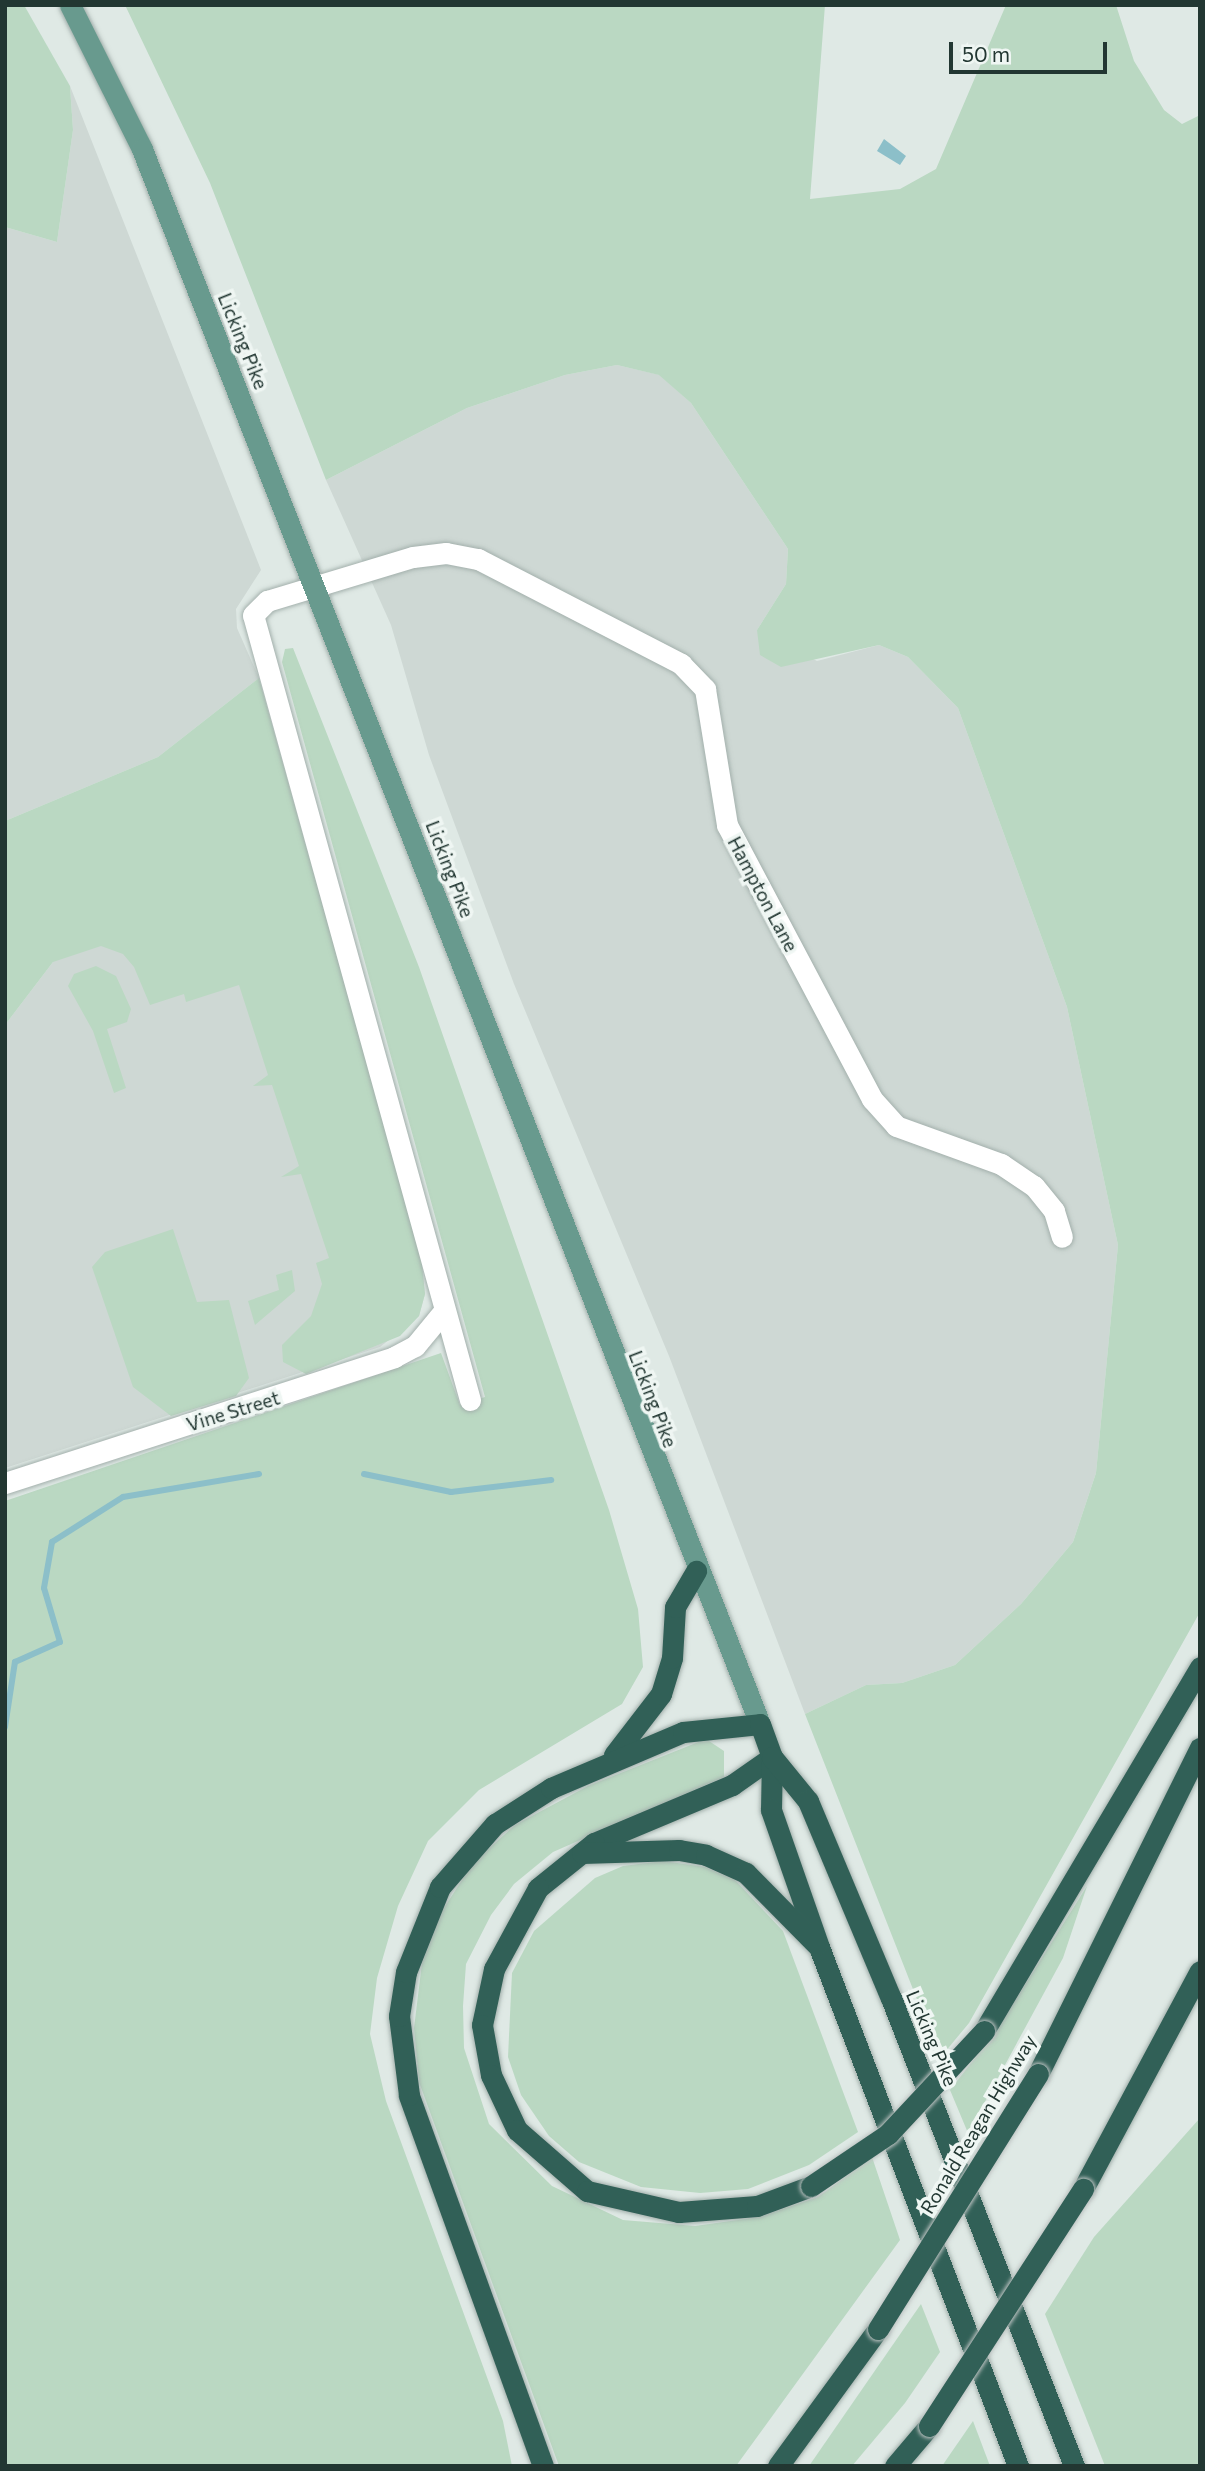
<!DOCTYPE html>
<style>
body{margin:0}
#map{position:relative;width:1205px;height:2471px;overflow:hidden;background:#dfe9e5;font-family:Commissioner,sans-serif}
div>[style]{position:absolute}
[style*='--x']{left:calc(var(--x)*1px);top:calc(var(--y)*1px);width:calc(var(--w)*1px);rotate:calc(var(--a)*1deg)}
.built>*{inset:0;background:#ced8d4}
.green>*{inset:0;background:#bad8c2}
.water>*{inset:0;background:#8cbfc9}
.stream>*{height:6px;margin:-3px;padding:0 3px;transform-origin:3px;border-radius:3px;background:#8cbfc9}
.roads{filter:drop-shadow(0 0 2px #a3b0ac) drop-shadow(0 0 2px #a3b0ac)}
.minor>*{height:21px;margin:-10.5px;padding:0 10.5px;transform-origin:10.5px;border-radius:10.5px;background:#fff}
.major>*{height:21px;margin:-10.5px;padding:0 10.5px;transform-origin:10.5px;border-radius:10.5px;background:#689a8e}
.highway>*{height:21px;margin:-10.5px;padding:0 10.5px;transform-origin:10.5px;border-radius:10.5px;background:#316057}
.bridges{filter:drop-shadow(0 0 2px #bdc3c2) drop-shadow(0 0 2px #bdc3c2)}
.highway-bridge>*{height:21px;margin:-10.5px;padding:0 10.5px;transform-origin:10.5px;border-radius:10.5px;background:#316057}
span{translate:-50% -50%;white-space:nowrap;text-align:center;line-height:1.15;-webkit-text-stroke:7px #eff6f3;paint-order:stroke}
.street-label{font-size:19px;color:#223732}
.frame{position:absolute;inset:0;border:7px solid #223732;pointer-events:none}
.scale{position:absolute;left:949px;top:42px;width:158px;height:32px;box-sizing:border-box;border:4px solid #223732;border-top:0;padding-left:9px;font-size:21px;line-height:24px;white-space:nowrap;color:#223732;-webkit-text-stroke:5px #eff6f3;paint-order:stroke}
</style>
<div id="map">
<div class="built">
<div style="clip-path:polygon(70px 86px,261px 570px,236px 609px,237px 628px,259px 678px,158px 757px,5px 821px,5px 227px,57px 242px,73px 130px)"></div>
<div style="clip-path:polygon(617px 365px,660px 375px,691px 403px,788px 549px,786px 584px,757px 630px,817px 661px,879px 645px,908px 657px,958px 708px,1067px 1007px,1118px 1245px,1096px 1473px,1073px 1542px,1021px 1604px,955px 1665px,902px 1683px,866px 1685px,805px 1714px,669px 1356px,514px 984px,429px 755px,391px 625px,326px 480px,467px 408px,565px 375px)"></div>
<div style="clip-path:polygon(54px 909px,342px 975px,421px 1256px,425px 1294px,419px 1316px,380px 1347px,5px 1468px,5px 1025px,53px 962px)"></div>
</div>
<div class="green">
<div style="clip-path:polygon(5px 5px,24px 5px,70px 86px,73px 130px,57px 242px,5px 227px)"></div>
<div style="clip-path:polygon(125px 5px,825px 5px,810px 199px,900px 189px,936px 169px,1006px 5px,1116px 5px,1134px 61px,1164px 110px,1182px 124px,1200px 115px,1200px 1612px,969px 2023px,940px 2058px,805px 1714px,866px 1685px,902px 1683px,955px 1665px,1021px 1604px,1073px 1542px,1096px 1473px,1118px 1245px,1067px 1007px,958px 708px,908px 657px,879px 645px,781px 667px,760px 655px,757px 630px,786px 584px,788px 549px,691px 403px,659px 375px,617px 365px,565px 375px,467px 408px,326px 480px,210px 183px)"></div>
<div style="clip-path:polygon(293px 648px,419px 967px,609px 1510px,638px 1609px,643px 1667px,622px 1704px,479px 1790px,428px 1841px,398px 1906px,377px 1978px,370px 2034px,386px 2101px,503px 2421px,512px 2466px,5px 2466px,5px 1501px,441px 1353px,460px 1405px,485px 1397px,282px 662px,285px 649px)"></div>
<div style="clip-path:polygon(259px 678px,421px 1256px,425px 1294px,419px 1316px,400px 1336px,306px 1374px,283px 1362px,282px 1345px,311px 1316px,322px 1284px,316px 1263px,329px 1258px,301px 1174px,281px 1177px,299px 1166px,272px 1085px,253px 1086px,268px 1075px,239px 985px,186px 1002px,184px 994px,150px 1005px,134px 967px,123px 954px,101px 946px,53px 962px,5px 1025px,5px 821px,158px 757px)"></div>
<div style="clip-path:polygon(96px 966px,116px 976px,131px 1009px,127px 1022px,107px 1029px,126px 1088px,114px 1093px,93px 1031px,68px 986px,74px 974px)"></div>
<div style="clip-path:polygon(173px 1229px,197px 1302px,229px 1300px,249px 1378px,236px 1396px,171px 1416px,133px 1387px,92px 1267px,105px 1252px)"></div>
<div style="clip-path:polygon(292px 1270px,295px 1291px,255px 1325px,248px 1301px,279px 1290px,276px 1275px)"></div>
<div style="clip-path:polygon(706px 1739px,724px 1751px,724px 1777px,553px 1852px,514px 1884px,491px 1915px,466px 1964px,463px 2006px,464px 2048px,489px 2124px,552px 2186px,623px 2220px,695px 2226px,759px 2217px,818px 2197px,872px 2157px,900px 2240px,736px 2466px,559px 2466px,419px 2082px,414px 2028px,422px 1963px,442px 1911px,473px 1863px,515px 1825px,588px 1786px)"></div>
<div style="clip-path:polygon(663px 1861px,705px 1867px,735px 1880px,783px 1931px,858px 2132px,809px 2165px,748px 2189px,700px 2193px,641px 2187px,579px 2162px,549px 2136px,521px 2095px,508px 2057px,512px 1973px,534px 1931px,595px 1878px,623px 1866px)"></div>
<div style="clip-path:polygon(1087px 1886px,1063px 1958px,968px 2133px,950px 2090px,996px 2031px)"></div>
<div style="clip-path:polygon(1200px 2118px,1200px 2466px,1105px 2466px,1045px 2314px,1094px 2237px)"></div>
<div style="clip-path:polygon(921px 2304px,940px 2352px,905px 2403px,852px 2466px,809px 2466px)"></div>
<div style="clip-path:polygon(973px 2421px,990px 2466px,942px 2466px)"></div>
</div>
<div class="water">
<div style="clip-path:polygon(884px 139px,906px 156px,900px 165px,877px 151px)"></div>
</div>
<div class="stream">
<div style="--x:364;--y:1474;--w:89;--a:11.7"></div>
<div style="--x:451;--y:1492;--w:101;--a:-6.8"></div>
<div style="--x:5;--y:1727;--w:66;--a:-81.3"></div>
<div style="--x:15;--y:1662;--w:49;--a:-24"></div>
<div style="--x:60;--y:1642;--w:56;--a:-106.5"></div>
<div style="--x:44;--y:1588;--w:47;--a:-80.1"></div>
<div style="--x:52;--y:1542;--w:84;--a:-32.4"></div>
<div style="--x:123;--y:1497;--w:138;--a:-9.6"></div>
</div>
<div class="roads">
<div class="minor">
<div style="--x:470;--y:1400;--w:814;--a:-105.45"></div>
<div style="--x:253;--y:615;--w:20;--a:-45"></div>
<div style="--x:267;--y:601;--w:152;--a:-16.8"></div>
<div style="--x:413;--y:557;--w:33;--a:-7"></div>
<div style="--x:446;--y:553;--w:33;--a:11"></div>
<div style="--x:478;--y:559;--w:229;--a:27.3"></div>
<div style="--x:681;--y:664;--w:35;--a:46"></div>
<div style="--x:705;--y:689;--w:138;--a:80.8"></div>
<div style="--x:727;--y:825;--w:310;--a:62.1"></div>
<div style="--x:872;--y:1099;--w:36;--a:48"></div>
<div style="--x:896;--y:1126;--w:112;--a:19.9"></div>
<div style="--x:1001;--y:1164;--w:40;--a:34"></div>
<div style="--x:1034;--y:1186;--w:32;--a:51"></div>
<div style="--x:1054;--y:1211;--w:27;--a:73"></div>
<div style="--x:5;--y:1483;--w:409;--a:-17.9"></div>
<div style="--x:394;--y:1357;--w:24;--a:-28"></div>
<div style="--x:415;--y:1346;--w:44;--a:-50.5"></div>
</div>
<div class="major">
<div style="--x:70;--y:5;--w:161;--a:63.4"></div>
<div style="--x:142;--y:149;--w:1692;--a:68.58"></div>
</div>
<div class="highway">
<div style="--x:614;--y:1755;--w:77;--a:-52.4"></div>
<div style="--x:661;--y:1694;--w:38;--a:-73"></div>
<div style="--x:672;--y:1658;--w:51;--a:-86.6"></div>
<div style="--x:675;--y:1607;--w:42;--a:-59.7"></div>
<div style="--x:772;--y:1757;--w:49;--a:145"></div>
<div style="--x:732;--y:1785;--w:150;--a:157.2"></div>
<div style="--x:594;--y:1843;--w:72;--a:141.2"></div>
<div style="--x:538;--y:1888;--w:92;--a:118.5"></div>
<div style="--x:494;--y:1969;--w:57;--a:102.1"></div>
<div style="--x:482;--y:2025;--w:51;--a:79.8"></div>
<div style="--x:491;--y:2075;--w:61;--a:64.7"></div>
<div style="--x:517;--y:2130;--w:93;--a:41.1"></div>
<div style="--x:587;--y:2191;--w:94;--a:12.9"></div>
<div style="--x:679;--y:2212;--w:78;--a:-4.4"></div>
<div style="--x:757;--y:2206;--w:58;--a:-20.3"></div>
<div style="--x:772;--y:1757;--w:53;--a:91.1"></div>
<div style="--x:771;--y:1810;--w:145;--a:70.7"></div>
<div style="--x:819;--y:1947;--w:556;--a:69.02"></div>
<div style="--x:582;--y:1853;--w:97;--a:-1.8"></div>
<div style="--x:679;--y:1850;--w:27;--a:10"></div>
<div style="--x:706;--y:1855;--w:44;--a:24.2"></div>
<div style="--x:746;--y:1873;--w:101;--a:45.4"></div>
<div style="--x:984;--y:2031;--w:423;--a:-59.3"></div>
<div style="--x:1038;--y:2074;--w:364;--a:-63.6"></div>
<div style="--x:1083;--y:2189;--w:247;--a:-61.8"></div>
<div style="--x:543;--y:2466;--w:394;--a:-109.9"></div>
<div style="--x:409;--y:2095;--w:80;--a:-97.2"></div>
<div style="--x:399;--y:2016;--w:45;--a:-81"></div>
<div style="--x:406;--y:1972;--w:92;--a:-68.2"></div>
<div style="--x:440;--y:1887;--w:84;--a:-48.9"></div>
<div style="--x:495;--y:1824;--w:67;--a:-32.7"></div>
<div style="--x:551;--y:1788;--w:143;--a:-23"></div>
<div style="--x:683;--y:1732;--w:77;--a:-5.9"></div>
<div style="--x:760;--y:1724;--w:35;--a:70"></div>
<div style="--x:772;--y:1757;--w:57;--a:50.7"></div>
<div style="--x:808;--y:1801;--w:214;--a:67.2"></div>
<div style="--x:891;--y:1998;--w:503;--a:68.64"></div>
<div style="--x:778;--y:2466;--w:170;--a:-53.9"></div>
<div style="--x:895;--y:2466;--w:52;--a:-49.6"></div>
</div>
</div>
<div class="bridges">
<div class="highway-bridge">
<div style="--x:811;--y:2186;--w:93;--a:-34"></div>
<div style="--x:888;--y:2134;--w:141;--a:-47"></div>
<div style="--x:878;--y:2329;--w:301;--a:-57.9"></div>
<div style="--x:929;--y:2426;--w:283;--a:-57"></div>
</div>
</div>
<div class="street-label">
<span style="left:243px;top:341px;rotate:68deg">Licking Pike</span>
<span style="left:450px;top:869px;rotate:69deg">Licking Pike</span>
<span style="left:763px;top:894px;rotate:62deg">Hampton Lane</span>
<span style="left:653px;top:1399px;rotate:69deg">Licking Pike</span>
<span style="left:233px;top:1411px;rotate:-17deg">Vine Street</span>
<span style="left:932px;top:2038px;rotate:67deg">Licking Pike</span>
<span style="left:978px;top:2124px;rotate:-59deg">Ronald Reagan Highway</span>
</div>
<div class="frame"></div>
<div class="scale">50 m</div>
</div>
